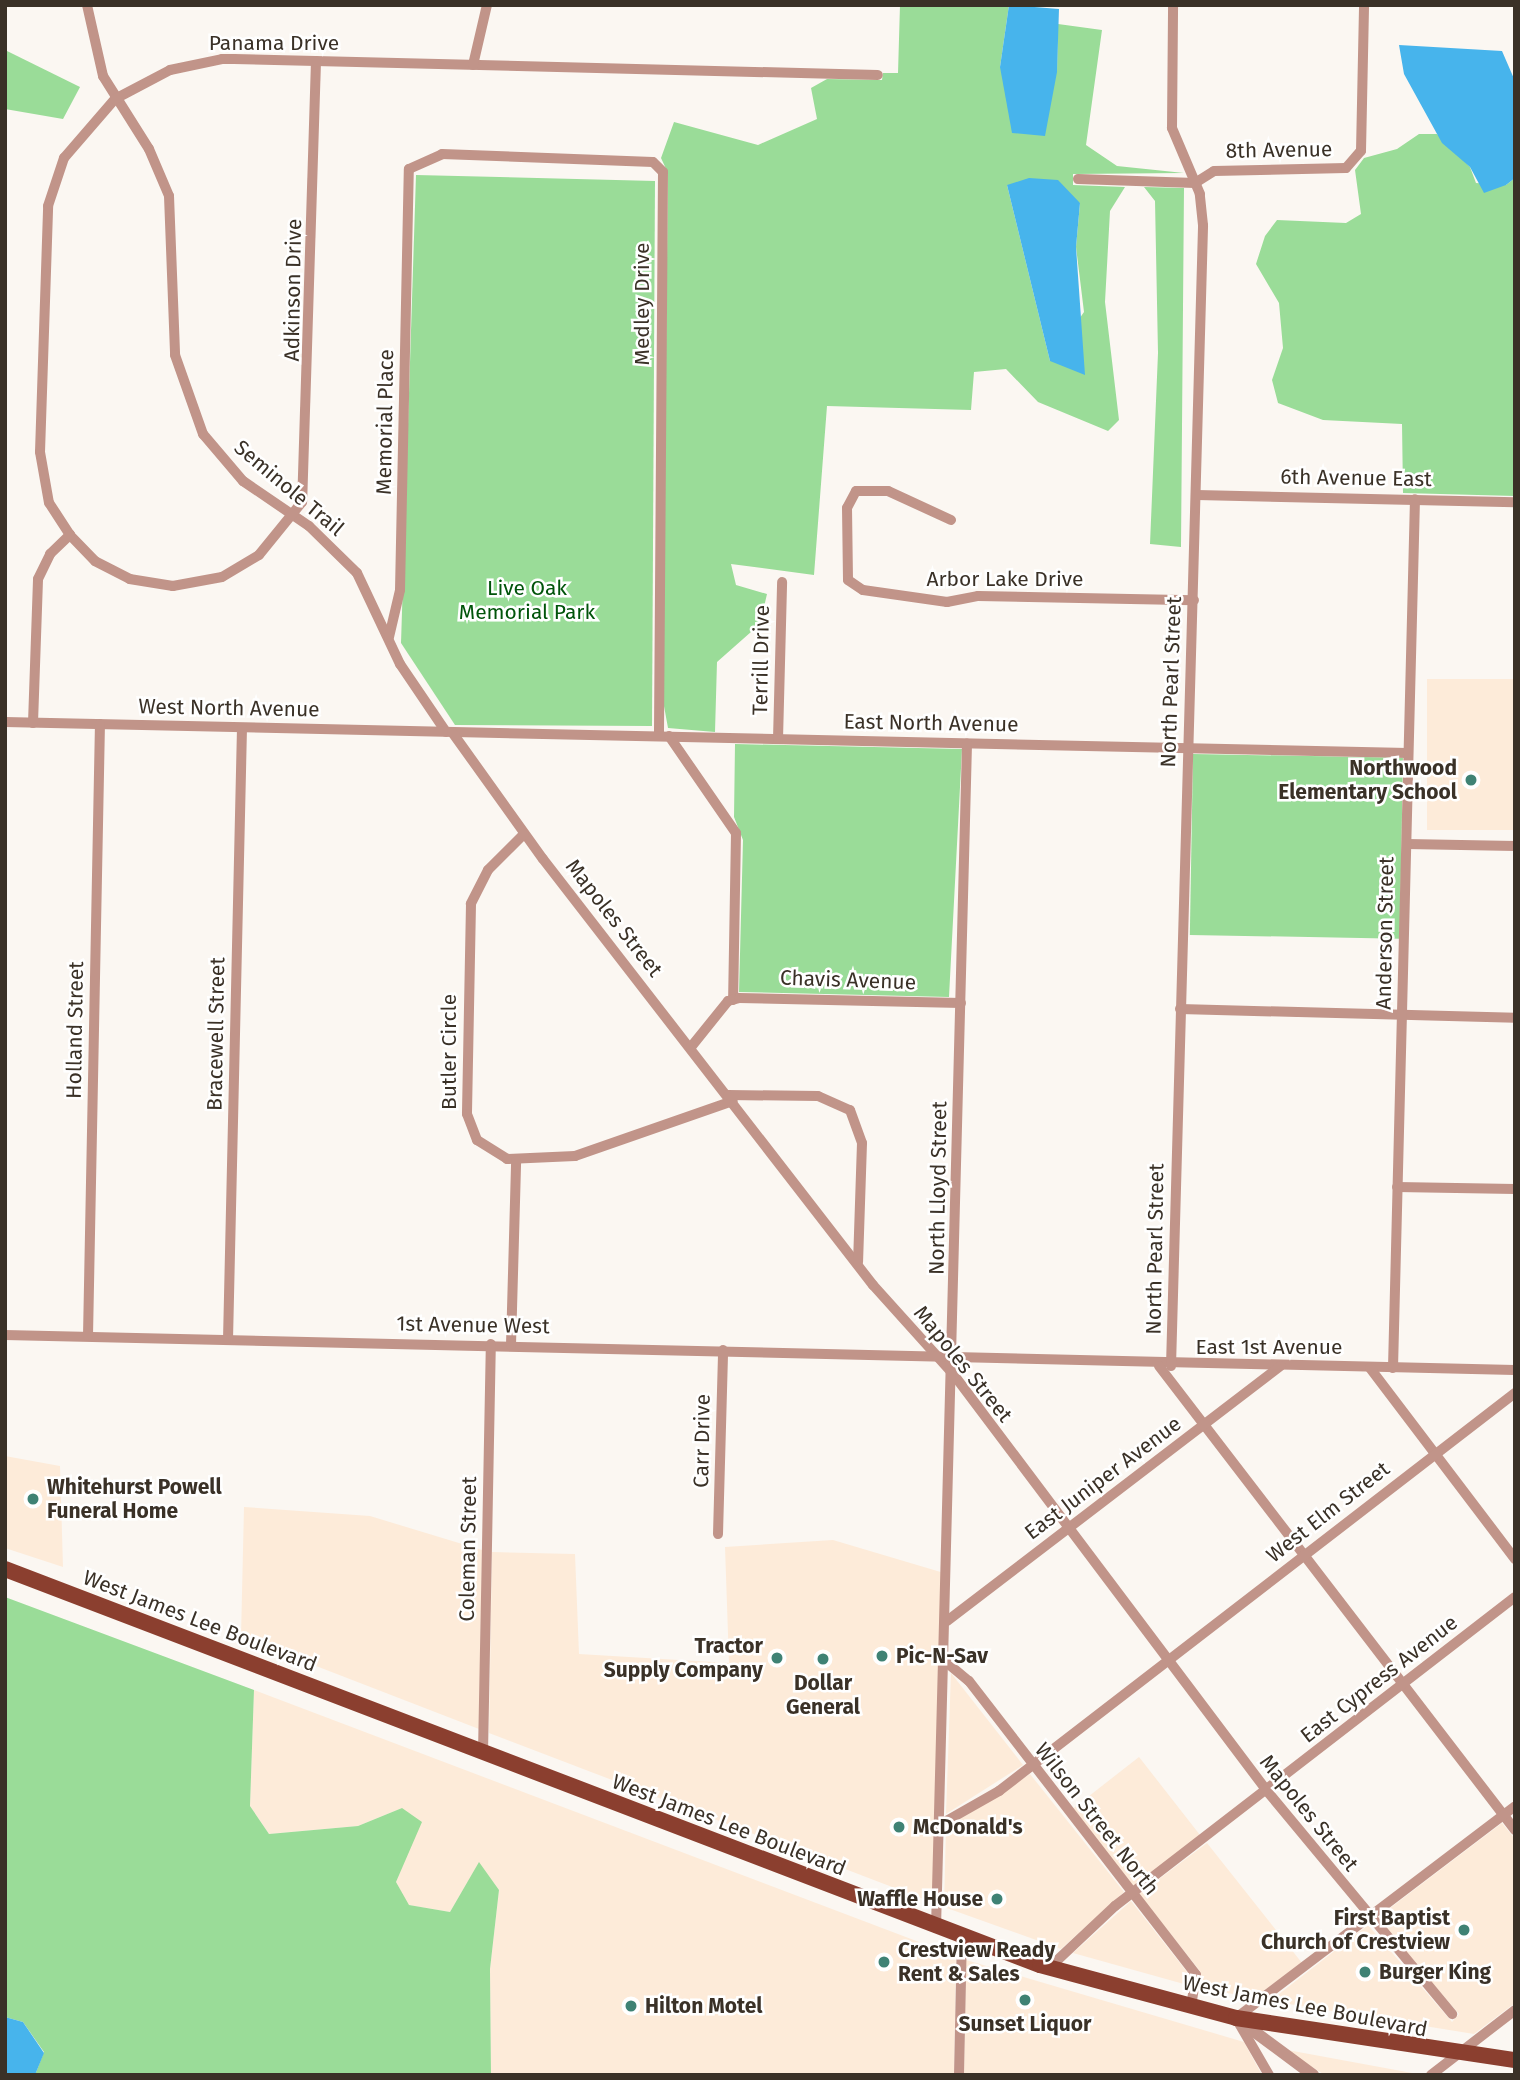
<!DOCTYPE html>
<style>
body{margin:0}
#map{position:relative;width:1520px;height:2080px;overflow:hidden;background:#fbf7f2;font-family:"Fira Sans",sans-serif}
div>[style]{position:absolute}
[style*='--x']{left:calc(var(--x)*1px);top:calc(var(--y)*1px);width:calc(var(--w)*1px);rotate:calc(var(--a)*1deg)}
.built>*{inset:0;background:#fdebd9;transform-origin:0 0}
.green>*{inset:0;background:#9adc98;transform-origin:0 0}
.water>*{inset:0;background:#47b4ec}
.minor>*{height:10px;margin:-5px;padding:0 5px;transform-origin:5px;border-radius:5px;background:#c19489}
.tertiary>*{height:12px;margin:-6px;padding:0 6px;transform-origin:6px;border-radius:6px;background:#c19489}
.primary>*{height:16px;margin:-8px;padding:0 8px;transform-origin:8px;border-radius:8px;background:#8b3f2f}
.dots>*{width:19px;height:19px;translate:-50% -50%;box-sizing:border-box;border:4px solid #fff;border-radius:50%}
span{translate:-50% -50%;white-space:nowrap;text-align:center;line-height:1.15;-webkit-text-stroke:5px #fff;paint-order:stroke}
.street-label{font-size:21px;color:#3a3127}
.park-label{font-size:21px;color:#01540a}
.poi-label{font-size:21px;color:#3a3127;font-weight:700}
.right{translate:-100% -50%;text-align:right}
.left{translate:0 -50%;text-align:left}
.frame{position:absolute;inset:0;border:7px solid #3a3127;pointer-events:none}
</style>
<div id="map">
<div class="built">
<div style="left:1427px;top:679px;width:88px;height:151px"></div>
<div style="clip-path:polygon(5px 1456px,60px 1466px,63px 1567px,5px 1548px)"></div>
<div style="clip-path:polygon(244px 1507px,370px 1516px,482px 1550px,479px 1729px,241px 1637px)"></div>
<div style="clip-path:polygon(833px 1540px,944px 1573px,934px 1903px,489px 1733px,492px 1552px,575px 1554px,579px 1654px,729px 1663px,725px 1547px)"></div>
<div style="clip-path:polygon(951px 1673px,1023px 1765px,946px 1814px)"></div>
<div style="clip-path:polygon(254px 1690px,956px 1956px,954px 2075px,491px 2075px,490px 1969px,499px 1890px,479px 1863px,450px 1912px,408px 1905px,396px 1882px,406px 1857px,402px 1808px,358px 1826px,269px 1834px,250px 1806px)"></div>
<div style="left:1139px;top:1757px;width:99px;height:84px;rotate:52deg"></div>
<div style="clip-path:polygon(1030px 1774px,1124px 1892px,1061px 1949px,944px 1907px,946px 1827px)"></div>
<div style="clip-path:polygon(1502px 1823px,1515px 1839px,1515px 2003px,1474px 2034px,1270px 2001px,1368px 1925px,1452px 2022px,1459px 2014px,1377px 1918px)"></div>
<div style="clip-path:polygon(1207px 1843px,1302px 1963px,1254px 1998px,1201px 1988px,1200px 1971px,1139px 1894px)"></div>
<div style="clip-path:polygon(1131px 1901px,1191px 1977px,1191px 1986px,1073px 1953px)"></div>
<div style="clip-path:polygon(966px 1960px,1244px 2042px,1262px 2075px,964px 2075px)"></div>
<div style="clip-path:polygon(1282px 2049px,1423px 2075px,1325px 2075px)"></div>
</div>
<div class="green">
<div style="clip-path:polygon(evenodd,900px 5px,1009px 5px,1000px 67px,1057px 72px,1058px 24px,1102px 30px,1086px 145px,1117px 166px,1184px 173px,1073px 174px,1073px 185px,1125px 187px,1110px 211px,1105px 302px,1119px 420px,1108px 431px,1038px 402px,1006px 369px,974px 372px,971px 410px,827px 406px,814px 575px,731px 564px,736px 585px,767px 594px,760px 624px,717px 662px,715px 732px,668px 728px,662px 695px,668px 173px,661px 158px,674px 122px,758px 145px,817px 119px,811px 88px,827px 79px,882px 80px,883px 73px,898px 73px,900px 5px,1007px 185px,1080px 203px,1076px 247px,1084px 312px,1050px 361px,1007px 185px)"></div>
<div style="clip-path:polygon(5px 50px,80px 87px,63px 119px,5px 109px)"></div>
<div style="clip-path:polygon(1419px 134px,1437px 134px,1470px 167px,1476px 183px,1506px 185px,1515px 178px,1515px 496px,1403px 493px,1402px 424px,1323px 420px,1278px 403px,1272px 380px,1283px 348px,1279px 303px,1256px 264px,1265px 236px,1277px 220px,1346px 223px,1361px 214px,1355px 170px,1364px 158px,1397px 149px)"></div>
<div style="clip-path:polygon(416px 175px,655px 181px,652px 726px,455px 725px,401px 643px)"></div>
<div style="clip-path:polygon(1144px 187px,1184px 188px,1181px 547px,1150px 544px,1158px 353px,1155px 201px)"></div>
<div style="clip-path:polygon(735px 744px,962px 749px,949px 997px,739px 992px,743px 840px,734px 817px)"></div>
<div style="left:1193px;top:754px;width:210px;height:181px;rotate:1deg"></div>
<div style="clip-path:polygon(5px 1597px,254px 1690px,250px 1806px,269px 1834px,358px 1826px,402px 1808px,422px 1822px,396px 1882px,409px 1905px,450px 1912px,479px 1862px,499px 1890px,490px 1969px,491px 2075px,35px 2075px,44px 2052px,23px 2022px,5px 2017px)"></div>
</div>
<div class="water">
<div style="clip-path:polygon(1009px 5px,1059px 9px,1057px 72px,1045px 136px,1012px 133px,1000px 67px)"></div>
<div style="clip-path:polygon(1399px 45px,1502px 51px,1515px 81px,1515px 178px,1506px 185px,1484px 193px,1470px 167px,1442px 143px,1404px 74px)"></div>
<div style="clip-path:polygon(1029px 178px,1058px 180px,1080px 203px,1076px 247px,1085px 375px,1050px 361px,1007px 185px)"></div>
<div style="clip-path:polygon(5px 2017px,23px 2022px,44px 2053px,35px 2075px,5px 2075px)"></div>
</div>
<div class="minor">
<div style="--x:87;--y:5;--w:73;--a:77.3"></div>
<div style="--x:103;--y:76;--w:86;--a:57.8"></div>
<div style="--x:149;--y:149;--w:51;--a:66.9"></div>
<div style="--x:169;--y:196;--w:159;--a:87.8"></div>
<div style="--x:175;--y:355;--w:84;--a:70.5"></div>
<div style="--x:203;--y:434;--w:62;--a:49.6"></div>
<div style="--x:243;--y:481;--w:80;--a:34.3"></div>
<div style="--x:309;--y:526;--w:67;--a:44.4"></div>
<div style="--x:357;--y:573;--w:101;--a:64.7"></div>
<div style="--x:400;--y:664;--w:82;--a:55.9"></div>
<div style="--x:316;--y:61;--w:441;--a:91.8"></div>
<div style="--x:302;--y:502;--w:68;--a:129.1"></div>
<div style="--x:259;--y:555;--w:43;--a:149.3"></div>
<div style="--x:222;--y:577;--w:50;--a:169.6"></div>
<div style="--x:173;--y:586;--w:44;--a:-170.8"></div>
<div style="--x:130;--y:579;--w:39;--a:-153"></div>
<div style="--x:95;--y:561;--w:36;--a:-134"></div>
<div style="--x:70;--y:535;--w:38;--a:-123"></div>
<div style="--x:49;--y:503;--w:52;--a:-100"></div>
<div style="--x:40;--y:452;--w:246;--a:-88.1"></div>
<div style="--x:48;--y:206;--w:51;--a:-71.6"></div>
<div style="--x:64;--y:158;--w:78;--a:-49.2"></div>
<div style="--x:115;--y:99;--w:62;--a:-27.8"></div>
<div style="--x:170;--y:70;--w:53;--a:-11.9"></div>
<div style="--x:222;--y:59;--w:12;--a:0"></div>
<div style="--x:234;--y:59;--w:644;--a:1.42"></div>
<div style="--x:473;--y:65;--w:62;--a:-76.9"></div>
<div style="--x:1078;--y:179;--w:117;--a:2"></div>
<div style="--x:1195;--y:183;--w:22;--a:-32"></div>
<div style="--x:1214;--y:171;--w:132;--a:-1.3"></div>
<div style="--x:1346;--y:168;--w:23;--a:-49"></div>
<div style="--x:1361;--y:151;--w:146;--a:-88.8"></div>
<div style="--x:1197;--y:495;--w:318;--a:1.3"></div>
<div style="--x:951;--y:520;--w:69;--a:-155.3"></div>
<div style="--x:888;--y:491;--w:32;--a:180"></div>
<div style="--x:856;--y:491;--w:19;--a:118"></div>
<div style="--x:847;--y:508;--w:72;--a:89.2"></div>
<div style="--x:848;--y:580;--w:18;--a:34"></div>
<div style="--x:863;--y:590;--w:85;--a:8.1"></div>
<div style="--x:947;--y:602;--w:32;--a:-11"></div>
<div style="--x:978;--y:596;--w:216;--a:1.1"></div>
<div style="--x:389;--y:637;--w:48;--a:-76.8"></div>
<div style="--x:400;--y:590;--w:421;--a:-88.8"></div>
<div style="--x:409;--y:169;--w:36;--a:-24"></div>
<div style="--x:442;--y:154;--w:211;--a:2.2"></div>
<div style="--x:653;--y:162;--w:14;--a:45"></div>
<div style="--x:663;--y:172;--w:564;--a:90.41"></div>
<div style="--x:5;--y:722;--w:1403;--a:1.27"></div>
<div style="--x:33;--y:723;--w:144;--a:-88"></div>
<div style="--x:38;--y:579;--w:28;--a:-64"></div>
<div style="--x:50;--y:554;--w:28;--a:-44"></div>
<div style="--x:452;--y:732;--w:156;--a:54.4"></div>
<div style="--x:543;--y:859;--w:539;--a:52.24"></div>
<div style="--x:873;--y:1285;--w:121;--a:48"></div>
<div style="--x:954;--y:1375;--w:521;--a:53.04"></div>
<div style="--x:1267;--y:1791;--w:290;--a:50.3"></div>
<div style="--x:669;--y:736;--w:118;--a:55.4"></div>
<div style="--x:736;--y:833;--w:167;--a:91"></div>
<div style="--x:778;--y:739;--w:157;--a:-88.5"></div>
<div style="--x:524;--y:834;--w:51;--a:135"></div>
<div style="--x:488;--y:870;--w:38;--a:117"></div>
<div style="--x:471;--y:904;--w:210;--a:91.1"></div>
<div style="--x:467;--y:1114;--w:28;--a:69"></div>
<div style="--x:477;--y:1140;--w:36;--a:32"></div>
<div style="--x:507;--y:1159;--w:68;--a:-2.5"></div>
<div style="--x:575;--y:1156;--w:167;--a:-19.2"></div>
<div style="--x:1407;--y:844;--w:108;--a:1.1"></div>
<div style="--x:1180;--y:1009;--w:335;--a:1.5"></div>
<div style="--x:691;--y:1047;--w:59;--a:-51.2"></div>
<div style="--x:728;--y:1001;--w:11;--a:-15"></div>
<div style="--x:739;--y:998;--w:222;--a:1.3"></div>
<div style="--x:728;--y:1095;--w:90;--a:0.6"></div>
<div style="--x:818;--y:1096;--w:35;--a:24"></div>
<div style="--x:850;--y:1110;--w:35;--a:70"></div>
<div style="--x:862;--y:1143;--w:119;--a:91.9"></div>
<div style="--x:1397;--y:1187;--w:118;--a:1"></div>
<div style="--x:5;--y:1335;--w:1510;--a:1.33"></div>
<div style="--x:88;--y:1336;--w:612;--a:-88.88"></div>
<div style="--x:228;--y:1340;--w:612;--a:-88.69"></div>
<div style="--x:511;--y:1345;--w:184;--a:-88.4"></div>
<div style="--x:1159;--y:1366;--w:585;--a:52.5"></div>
<div style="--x:1171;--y:1366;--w:1141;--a:-88.39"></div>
<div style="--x:1203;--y:225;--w:31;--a:-96"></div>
<div style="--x:1200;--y:194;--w:72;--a:-113"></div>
<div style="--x:1172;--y:128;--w:123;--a:-89.5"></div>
<div style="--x:1370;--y:1368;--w:240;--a:52.8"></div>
<div style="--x:1393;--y:1368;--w:869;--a:-88.55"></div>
<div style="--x:718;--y:1534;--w:184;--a:-88.4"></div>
<div style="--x:947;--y:1621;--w:420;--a:-37.4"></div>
<div style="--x:946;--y:1662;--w:30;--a:40"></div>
<div style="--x:969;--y:1681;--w:371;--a:52.3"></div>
<div style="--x:1196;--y:1975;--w:32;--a:99"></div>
<div style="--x:483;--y:1753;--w:409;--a:-88.9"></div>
<div style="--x:941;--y:1824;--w:67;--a:-29.6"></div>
<div style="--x:999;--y:1791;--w:652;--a:-37.64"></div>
<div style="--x:936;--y:1928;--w:1185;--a:-88.5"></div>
<div style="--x:1049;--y:1968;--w:91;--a:-43.2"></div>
<div style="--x:1115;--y:1906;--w:505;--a:-37.69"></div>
<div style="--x:959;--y:2075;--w:138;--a:-88.8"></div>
<div style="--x:1269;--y:2075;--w:66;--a:-120.1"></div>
<div style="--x:1236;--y:2018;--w:350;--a:-37.2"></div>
<div style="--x:1431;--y:2075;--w:106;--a:-37.7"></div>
</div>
<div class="tertiary">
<div style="--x:1236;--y:2018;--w:96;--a:36.5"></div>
</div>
<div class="primary">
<div style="--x:5;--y:1569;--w:1108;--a:20.94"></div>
<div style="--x:1040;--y:1965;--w:203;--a:15.1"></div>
<div style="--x:1236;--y:2018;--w:282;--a:8.6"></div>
</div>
<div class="dots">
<div style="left:1471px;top:780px;background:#3f8274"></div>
<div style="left:33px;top:1499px;background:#3f8274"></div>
<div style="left:882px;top:1656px;background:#3f8274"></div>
<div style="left:777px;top:1658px;background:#3f8274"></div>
<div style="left:823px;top:1659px;background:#3f8274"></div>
<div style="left:899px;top:1827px;background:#3f8274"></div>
<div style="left:997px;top:1899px;background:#3f8274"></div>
<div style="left:1464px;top:1930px;background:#3f8274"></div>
<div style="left:884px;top:1962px;background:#3f8274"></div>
<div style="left:1365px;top:1972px;background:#3f8274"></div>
<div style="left:1025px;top:2000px;background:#3f8274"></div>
<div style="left:631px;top:2006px;background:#3f8274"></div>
</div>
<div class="street-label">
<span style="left:274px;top:43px">Panama Drive</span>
<span style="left:1279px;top:150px;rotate:-1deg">8th Avenue</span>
<span style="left:293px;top:290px;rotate:-89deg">Adkinson Drive</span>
<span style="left:642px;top:304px;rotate:-90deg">Medley Drive</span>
<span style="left:385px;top:422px;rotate:-89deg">Memorial Place</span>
<span style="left:1356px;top:478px;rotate:1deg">6th Avenue East</span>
<span style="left:289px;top:488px;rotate:40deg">Seminole Trail</span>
<span style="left:1005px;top:579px">Arbor Lake Drive</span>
<span style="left:761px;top:660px;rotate:-89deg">Terrill Drive</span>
<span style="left:1171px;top:682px;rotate:-88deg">North Pearl Street</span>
<span style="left:229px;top:708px;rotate:1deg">West North Avenue</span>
<span style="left:931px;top:723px;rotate:1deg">East North Avenue</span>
<span style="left:614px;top:918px;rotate:52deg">Mapoles Street</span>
<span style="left:1385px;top:933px;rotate:-89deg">Anderson Street</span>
<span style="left:848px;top:980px;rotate:2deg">Chavis Avenue</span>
<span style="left:75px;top:1030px;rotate:-89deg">Holland Street</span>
<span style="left:216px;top:1034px;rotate:-89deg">Bracewell Street</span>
<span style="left:449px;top:1052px;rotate:-90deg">Butler Circle</span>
<span style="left:938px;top:1188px;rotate:-89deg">North Lloyd Street</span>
<span style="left:1155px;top:1249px;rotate:-89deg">North Pearl Street</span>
<span style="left:473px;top:1325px;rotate:1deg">1st Avenue West</span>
<span style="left:1269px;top:1347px">East 1st Avenue</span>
<span style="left:963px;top:1364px;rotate:51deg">Mapoles Street</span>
<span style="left:702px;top:1441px;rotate:-89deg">Carr Drive</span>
<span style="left:1103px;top:1478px;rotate:-37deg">East Juniper Avenue</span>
<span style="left:1328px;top:1512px;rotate:-38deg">West Elm Street</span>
<span style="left:468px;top:1549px;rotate:-89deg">Coleman Street</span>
<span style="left:200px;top:1621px;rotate:21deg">West James Lee Boulevard</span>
<span style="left:1379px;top:1679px;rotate:-38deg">East Cypress Avenue</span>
<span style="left:1309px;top:1813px;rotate:51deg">Mapoles Street</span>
<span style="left:1097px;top:1819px;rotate:52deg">Wilson Street North</span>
<span style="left:729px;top:1825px;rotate:21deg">West James Lee Boulevard</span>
<span style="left:1305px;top:2006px;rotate:11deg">West James Lee Boulevard</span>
</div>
<div class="park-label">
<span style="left:527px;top:600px">Live Oak<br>Memorial Park</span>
</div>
<div class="poi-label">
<span class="right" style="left:1457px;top:780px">Northwood<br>Elementary School</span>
<span class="left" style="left:47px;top:1499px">Whitehurst Powell<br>Funeral Home</span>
<span class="right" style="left:763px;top:1658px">Tractor<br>Supply Company</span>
<span class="left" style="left:896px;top:1656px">Pic-N-Sav</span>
<span style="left:823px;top:1695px">Dollar<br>General</span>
<span class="left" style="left:913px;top:1827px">McDonald's</span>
<span class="right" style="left:983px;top:1899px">Waffle House</span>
<span class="right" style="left:1450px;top:1930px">First Baptist<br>Church of Crestview</span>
<span class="left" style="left:898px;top:1962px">Crestview Ready<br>Rent &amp; Sales</span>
<span class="left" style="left:1379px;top:1972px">Burger King</span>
<span class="left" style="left:645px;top:2006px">Hilton Motel</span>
<span style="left:1025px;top:2024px">Sunset Liquor</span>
</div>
<div class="frame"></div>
</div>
